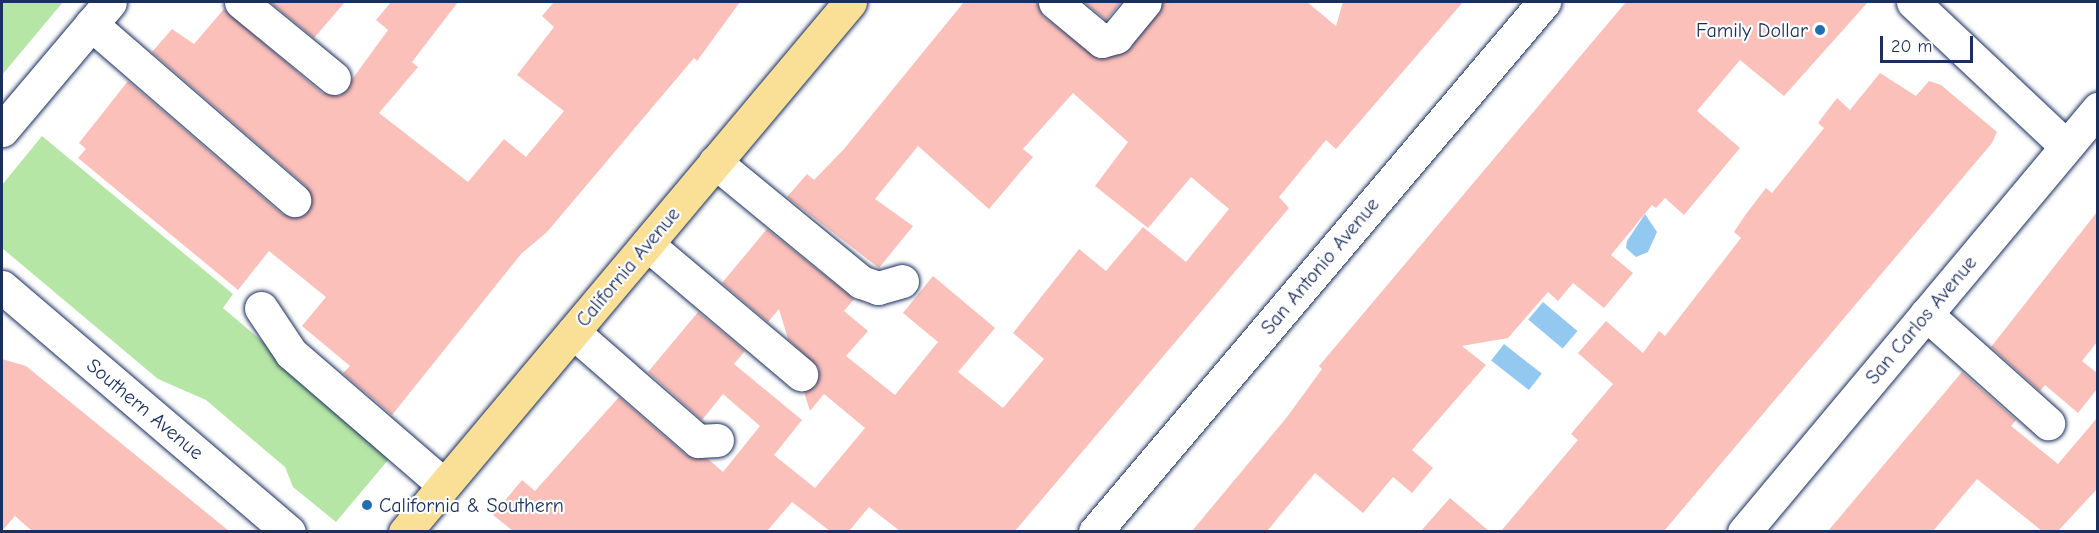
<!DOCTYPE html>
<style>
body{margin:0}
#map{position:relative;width:2099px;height:533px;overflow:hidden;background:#fff;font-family:"Comic Neue",sans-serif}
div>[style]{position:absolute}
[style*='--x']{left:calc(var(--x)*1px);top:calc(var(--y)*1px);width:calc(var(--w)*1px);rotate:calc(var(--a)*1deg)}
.green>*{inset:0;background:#b6e6a5}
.water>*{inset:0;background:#93c8f1;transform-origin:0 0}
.building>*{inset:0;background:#fcc0ba}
.roads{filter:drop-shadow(0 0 2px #1b2f5e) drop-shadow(0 0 2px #1b2f5e)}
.minor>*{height:33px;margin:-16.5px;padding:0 16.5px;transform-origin:16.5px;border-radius:16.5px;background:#fff}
.major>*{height:33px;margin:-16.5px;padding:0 16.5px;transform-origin:16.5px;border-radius:16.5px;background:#fadf96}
.dots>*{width:16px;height:16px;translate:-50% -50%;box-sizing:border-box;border:3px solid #fff;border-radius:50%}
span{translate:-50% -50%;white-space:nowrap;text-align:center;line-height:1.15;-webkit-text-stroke:4.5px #fff;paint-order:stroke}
.poi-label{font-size:20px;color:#1b2f5e}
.right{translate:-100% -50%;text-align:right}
.left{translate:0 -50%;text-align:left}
.street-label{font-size:20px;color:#1b2f5e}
.frame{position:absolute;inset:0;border:3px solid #1b2f5e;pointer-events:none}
.scale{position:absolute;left:1880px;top:36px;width:93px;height:27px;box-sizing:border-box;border:3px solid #1b2f5e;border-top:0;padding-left:8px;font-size:18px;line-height:21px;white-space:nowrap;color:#1b2f5e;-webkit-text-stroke:4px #fff;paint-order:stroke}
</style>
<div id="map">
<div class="green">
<div style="clip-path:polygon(2px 2px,63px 2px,2px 75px)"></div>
<div style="clip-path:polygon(42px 136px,233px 294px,223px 308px,394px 453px,336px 522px,293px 487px,285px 467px,206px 400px,158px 379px,2px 248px,2px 185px)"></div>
</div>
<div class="water">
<div style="clip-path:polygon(1645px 214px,1657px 232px,1648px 252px,1636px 257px,1626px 248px,1627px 241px)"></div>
<div style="left:1543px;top:302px;width:45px;height:23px;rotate:40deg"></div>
<div style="left:1504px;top:344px;width:48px;height:21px;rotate:38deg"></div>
</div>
<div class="building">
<div style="clip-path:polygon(270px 2px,345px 2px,314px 38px)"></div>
<div style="clip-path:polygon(391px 2px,458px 2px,412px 62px,418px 67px,379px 113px,468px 182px,504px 139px,526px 157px,564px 111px,517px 75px,554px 27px,542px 16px,554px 2px,740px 2px,697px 61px,694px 58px,547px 232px,521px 254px,392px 415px,343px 373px,350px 366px,302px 326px,326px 297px,269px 251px,238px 290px,78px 158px,86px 149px,79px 143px,128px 81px,282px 214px,301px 217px,312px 203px,306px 186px,152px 52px,172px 29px,194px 44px,224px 9px,322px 93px,340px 96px,388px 30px,376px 20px)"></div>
<div style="clip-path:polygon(964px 2px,1037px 2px,1043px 16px,1099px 59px,1130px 49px,1163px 2px,1307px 2px,1336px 26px,1343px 2px,1463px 2px,1336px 149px,1326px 140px,1279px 197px,1289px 208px,1015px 531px,900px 531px,869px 507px,849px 531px,830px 531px,792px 502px,767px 531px,513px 531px,493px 515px,522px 480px,535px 491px,619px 397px,686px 455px,708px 459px,723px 472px,760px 426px,723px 394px,702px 420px,648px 372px,698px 312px,745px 351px,734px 364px,802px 420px,774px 455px,815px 488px,865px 428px,824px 394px,810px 411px,804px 392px,816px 386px,819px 368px,788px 339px,779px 309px,768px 322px,722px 283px,767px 229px,854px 299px,844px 311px,868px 331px,846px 356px,895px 395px,938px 342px,903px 313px,933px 276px,995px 328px,958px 372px,1003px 408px,1044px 359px,1013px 333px,1079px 249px,1106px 271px,1143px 227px,1186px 262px,1229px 209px,1191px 177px,1148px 228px,1095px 186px,1128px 142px,1073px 93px,1023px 149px,1033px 157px,989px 209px,918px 146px,875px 199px,913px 226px,879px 268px,787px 197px,807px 174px,814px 180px,844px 149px)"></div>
<div style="clip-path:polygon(1084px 2px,1121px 2px,1106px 20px)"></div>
<div style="clip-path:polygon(1626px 2px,1868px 2px,1784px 96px,1740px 60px,1697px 111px,1740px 148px,1684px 215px,1665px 198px,1656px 208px,1652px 205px,1611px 255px,1633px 273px,1604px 308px,1573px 283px,1558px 301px,1548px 292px,1508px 338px,1462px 346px,1486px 365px,1412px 450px,1433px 468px,1412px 493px,1393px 477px,1363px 513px,1315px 473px,1267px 531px,1192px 531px,1287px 417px,1322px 369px,1319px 366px)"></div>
<div style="clip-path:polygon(1880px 73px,1916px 96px,1929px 81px,1941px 85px,1997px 132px,1992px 143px,1664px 531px,1501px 531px,1578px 440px,1571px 434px,1613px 384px,1578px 353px,1606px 321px,1643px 353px,1659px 331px,1665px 336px,1741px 238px,1734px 232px,1746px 214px,1766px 188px,1772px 193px,1824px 128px,1818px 123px,1837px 98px,1850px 110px)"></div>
<div style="clip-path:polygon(2097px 212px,2097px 342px,2082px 361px,2097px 373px,2097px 389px,2078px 413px,2045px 385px,2040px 391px,1991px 347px)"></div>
<div style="clip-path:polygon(2px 359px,26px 366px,229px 531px,32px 531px,15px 516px,2px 531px)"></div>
<div style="clip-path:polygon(1962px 372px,2016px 420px,2011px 426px,2058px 464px,2097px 418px,2097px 489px,2058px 531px,2042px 531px,1977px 479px,1933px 531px,1828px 531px)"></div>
<div style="clip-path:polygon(1450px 498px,1489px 531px,1421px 531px)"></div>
</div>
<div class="roads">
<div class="minor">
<div style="--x:241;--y:2;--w:120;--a:39.3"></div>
<div style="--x:1055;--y:2;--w:61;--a:39.7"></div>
<div style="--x:1102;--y:41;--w:15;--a:-16"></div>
<div style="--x:1116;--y:37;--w:45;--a:-50.4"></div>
<div style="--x:1913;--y:2;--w:210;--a:43.3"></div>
<div style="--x:91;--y:24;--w:269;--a:40.9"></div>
<div style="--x:2;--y:130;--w:167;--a:-49.8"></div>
<div style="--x:715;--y:162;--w:189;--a:39.4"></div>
<div style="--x:861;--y:282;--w:18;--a:19"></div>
<div style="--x:878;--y:288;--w:25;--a:-16"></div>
<div style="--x:647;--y:244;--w:202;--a:40.2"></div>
<div style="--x:2;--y:287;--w:377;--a:40.5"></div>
<div style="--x:261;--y:308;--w:54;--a:56.3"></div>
<div style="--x:291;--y:353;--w:202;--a:40.8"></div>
<div style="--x:1926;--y:314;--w:164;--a:41.8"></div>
<div style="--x:573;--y:332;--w:166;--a:41.1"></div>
<div style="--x:698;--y:441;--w:19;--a:-3"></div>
<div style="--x:1095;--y:532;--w:695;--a:-49.73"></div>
<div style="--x:1744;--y:532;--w:552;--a:-50.07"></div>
</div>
<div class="major">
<div style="--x:405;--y:532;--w:692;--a:-49.98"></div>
</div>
</div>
<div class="dots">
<div style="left:1820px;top:30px;background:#1f6fb2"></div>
<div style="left:367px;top:505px;background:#1f6fb2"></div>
</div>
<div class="poi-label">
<span class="right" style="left:1808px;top:30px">Family Dollar</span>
<span class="left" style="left:379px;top:505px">California &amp; Southern</span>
</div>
<div class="street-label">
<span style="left:1320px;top:266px;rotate:-50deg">San Antonio Avenue</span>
<span style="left:628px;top:267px;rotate:-50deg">California Avenue</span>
<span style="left:1921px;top:320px;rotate:-50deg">San Carlos Avenue</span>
<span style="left:145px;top:409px;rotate:40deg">Southern Avenue</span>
</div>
<div class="frame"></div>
<div class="scale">20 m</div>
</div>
